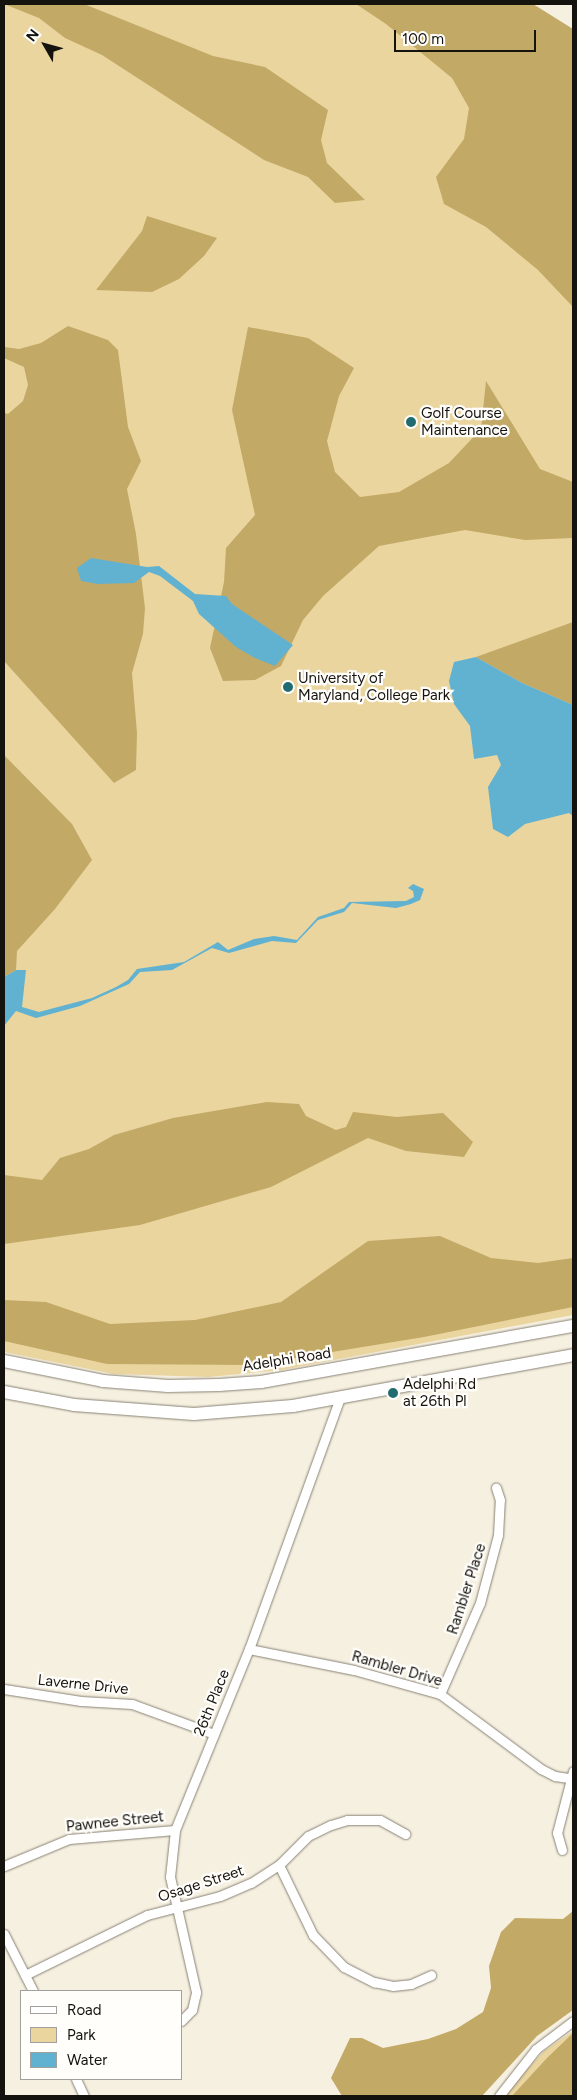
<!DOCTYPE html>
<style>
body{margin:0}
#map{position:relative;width:577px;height:2100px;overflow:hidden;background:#f6f0e1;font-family:Figtree,sans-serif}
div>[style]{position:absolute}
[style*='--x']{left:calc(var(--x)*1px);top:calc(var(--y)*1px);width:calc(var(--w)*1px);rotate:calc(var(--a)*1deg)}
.green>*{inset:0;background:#ead59f}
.forest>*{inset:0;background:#c3a966}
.water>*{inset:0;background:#61b1d1}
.roads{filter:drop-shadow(0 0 1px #888275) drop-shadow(0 0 1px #888275)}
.minor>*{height:9px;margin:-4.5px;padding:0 4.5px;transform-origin:4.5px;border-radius:4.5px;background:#fff}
.secondary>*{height:12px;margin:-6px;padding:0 6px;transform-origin:6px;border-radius:6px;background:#fff}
.dots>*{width:14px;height:14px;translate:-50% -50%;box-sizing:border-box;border:2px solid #fffefb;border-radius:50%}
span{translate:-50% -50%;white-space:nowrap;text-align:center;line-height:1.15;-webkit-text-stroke:4.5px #fffefb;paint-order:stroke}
.poi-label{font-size:15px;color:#15130e}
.left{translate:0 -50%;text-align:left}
.street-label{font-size:15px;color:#15130e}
.frame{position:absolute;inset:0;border:5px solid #15130e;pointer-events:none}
.legend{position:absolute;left:20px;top:1990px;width:162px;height:90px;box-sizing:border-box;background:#fffefb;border:1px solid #a1a09c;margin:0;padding:6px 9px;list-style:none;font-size:15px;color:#15130e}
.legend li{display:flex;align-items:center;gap:10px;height:25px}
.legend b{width:25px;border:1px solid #a1a09c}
.north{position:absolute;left:20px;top:20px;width:50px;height:50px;-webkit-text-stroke:4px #fffefb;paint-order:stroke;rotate:308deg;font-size:14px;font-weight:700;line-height:20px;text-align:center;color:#15130e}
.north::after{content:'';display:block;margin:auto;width:18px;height:22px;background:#15130e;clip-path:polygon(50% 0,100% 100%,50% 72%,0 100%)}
.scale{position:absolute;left:394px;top:30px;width:142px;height:22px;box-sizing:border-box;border:2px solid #15130e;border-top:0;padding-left:6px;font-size:15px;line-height:18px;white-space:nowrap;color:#15130e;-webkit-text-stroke:4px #fffefb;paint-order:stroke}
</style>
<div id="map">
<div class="green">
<div style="clip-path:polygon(4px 4px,509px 4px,573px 49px,573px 1315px,281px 1370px,208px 1377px,114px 1374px,4px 1352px)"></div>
<div style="clip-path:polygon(573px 2031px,573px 2096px,503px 2096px,544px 2051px)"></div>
</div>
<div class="forest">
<div style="clip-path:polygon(4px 4px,84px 4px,213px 56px,265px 67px,328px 110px,321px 140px,327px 163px,365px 200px,335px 203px,308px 177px,264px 160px,102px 55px,65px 38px,39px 18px)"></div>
<div style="clip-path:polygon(356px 4px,533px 4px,573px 29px,573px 307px,538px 270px,486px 227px,444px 204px,436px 177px,464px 139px,469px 108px,452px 78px,386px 24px)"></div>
<div style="clip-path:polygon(147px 216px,217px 238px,204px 256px,179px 279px,152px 292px,96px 290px,142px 231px)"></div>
<div style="clip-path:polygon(68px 326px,108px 340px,118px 350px,128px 427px,141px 461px,127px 489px,136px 534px,145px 608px,143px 634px,132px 673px,137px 733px,136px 770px,114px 783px,4px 661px,4px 413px,8px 414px,23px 401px,28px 385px,24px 367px,4px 358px,4px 347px,19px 349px,41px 343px)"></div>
<div style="clip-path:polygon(248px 327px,308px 338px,354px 368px,339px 396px,327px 441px,335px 472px,360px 497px,399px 492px,449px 463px,481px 429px,486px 381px,540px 469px,573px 482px,573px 538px,525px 540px,465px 530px,379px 546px,323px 596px,303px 620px,281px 666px,255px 680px,223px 681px,210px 648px,224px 582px,226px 548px,255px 515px,232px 410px)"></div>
<div style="clip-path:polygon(573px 622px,573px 705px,522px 683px,476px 657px)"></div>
<div style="clip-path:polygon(4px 755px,72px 824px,92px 860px,55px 909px,17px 951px,16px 970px,4px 977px)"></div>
<div style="clip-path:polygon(267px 1102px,299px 1104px,306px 1116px,336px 1130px,346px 1127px,353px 1112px,397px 1117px,443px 1113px,473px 1142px,464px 1157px,406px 1151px,368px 1138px,271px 1187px,140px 1225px,4px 1244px,4px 1175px,42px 1180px,60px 1158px,89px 1149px,114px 1135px,173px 1118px)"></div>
<div style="clip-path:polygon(440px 1236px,491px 1258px,538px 1263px,573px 1258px,573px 1307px,424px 1337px,252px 1365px,107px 1364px,4px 1341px,4px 1300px,46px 1302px,110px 1324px,195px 1320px,281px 1302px,368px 1241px)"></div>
<div style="clip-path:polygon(573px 1911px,573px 2010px,537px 2036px,482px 2096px,342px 2096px,331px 2078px,350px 2038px,362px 2038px,383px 2048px,428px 2039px,456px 2029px,483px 2012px,491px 1988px,489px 1966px,501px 1932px,515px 1918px,563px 1919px)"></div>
<div style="clip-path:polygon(573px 2033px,573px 2096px,512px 2096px,547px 2058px)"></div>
</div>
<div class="water">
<div style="clip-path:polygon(91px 558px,147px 567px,159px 566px,195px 594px,226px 596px,232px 604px,293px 645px,275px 666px,255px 658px,236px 647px,199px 614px,193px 601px,160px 576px,149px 572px,134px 583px,98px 584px,81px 581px,77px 568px)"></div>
<div style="clip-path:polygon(476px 657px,522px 683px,573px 705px,573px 816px,569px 813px,525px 824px,508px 837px,493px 829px,488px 787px,501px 765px,497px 755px,474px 759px,470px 726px,454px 704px,449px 681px,454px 662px)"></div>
<div style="clip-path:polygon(413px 884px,424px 889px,420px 900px,411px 904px,396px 908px,352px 903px,344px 912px,318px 920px,296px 943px,272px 941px,229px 953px,212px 948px,172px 970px,140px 972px,129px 984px,80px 1006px,36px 1018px,16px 1011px,4px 1026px,4px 977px,16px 970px,26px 970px,22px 1007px,39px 1012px,92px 998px,116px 987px,128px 980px,137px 969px,184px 962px,218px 942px,228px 950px,254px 939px,274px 936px,297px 940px,318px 917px,344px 908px,349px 902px,406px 901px,414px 897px,413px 891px,408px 888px)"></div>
</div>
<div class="roads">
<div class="minor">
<div style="--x:249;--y:1649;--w:107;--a:11.3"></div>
<div style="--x:354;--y:1670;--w:89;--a:15.6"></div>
<div style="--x:440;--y:1694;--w:126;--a:36.6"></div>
<div style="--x:541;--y:1769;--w:16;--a:27"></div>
<div style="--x:555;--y:1776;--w:18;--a:9"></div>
<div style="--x:4;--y:1689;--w:78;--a:8.9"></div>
<div style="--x:81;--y:1701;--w:51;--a:3.4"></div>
<div style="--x:132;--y:1704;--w:87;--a:20.1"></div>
<div style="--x:440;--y:1694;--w:99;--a:-66.3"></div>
<div style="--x:480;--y:1603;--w:70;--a:-75.2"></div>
<div style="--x:498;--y:1535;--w:35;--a:-87"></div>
<div style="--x:500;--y:1500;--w:13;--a:-108"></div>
<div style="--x:562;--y:1850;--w:18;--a:-106"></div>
<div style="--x:557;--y:1833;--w:64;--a:-75.5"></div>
<div style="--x:279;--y:1865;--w:78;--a:64.1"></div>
<div style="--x:313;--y:1935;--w:45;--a:45.9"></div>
<div style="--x:344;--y:1967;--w:34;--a:27"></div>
<div style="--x:374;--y:1982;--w:19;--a:12"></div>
<div style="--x:393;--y:1986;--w:18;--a:-6"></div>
<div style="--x:411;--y:1984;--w:22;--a:-24"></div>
<div style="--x:4;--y:1866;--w:70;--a:-22.6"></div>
<div style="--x:69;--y:1839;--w:106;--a:-4.9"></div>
<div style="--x:4;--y:1934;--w:64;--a:63"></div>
<div style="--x:25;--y:1975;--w:136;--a:-26.2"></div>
<div style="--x:147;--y:1915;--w:75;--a:-14.6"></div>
<div style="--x:220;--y:1896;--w:34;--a:-23"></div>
<div style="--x:251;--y:1883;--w:33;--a:-33"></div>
<div style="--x:279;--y:1865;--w:41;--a:-45"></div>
<div style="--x:308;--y:1836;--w:25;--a:-26"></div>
<div style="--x:331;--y:1825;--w:17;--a:-17"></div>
<div style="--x:347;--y:1820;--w:33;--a:0"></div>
<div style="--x:380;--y:1820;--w:29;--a:29"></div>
<div style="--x:181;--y:2021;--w:16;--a:-45"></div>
<div style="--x:192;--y:2010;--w:18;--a:-77"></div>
<div style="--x:196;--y:1992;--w:118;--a:-102.7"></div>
<div style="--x:170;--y:1877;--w:47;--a:-83.9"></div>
<div style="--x:175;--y:1830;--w:196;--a:-67.8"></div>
<div style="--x:249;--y:1649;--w:268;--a:-70.1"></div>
<div style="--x:76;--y:2079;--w:19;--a:65"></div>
<div style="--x:499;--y:2096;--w:60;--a:-51.8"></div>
<div style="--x:536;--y:2049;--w:46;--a:-37.1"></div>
</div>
<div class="secondary">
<div style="--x:4;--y:1361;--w:101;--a:11.4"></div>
<div style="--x:103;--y:1381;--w:65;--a:4.4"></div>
<div style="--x:168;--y:1386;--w:51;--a:-1.1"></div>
<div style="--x:219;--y:1385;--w:42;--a:-4.1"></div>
<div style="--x:261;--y:1382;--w:317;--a:-10.2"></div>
<div style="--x:4;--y:1392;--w:71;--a:10.5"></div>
<div style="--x:74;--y:1405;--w:120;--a:4.3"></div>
<div style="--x:194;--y:1414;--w:99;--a:-4.6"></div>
<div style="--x:293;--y:1406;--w:285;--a:-10.3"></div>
</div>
</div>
<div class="dots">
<div style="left:411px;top:422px;background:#206c71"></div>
<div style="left:288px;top:687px;background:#206c71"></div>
<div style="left:393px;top:1393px;background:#206c71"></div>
</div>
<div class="poi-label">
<span class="left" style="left:421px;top:422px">Golf Course<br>Maintenance</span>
<span class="left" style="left:298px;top:687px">University of<br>Maryland, College Park</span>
<span class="left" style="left:403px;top:1393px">Adelphi Rd<br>at 26th Pl</span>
</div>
<div class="street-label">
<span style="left:287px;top:1360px;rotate:-9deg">Adelphi Road</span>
<span style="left:467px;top:1589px;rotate:-72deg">Rambler Place</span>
<span style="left:397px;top:1669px;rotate:16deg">Rambler Drive</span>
<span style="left:83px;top:1685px;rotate:6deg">Laverne Drive</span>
<span style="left:212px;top:1703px;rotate:-68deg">26th Place</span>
<span style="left:115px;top:1822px;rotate:-6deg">Pawnee Street</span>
<span style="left:201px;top:1884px;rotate:-18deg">Osage Street</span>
</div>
<div class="frame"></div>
<ul class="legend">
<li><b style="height:6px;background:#fff"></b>Road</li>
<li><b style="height:14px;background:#ead59f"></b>Park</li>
<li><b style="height:14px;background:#61b1d1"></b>Water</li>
</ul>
<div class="north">N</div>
<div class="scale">100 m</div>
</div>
